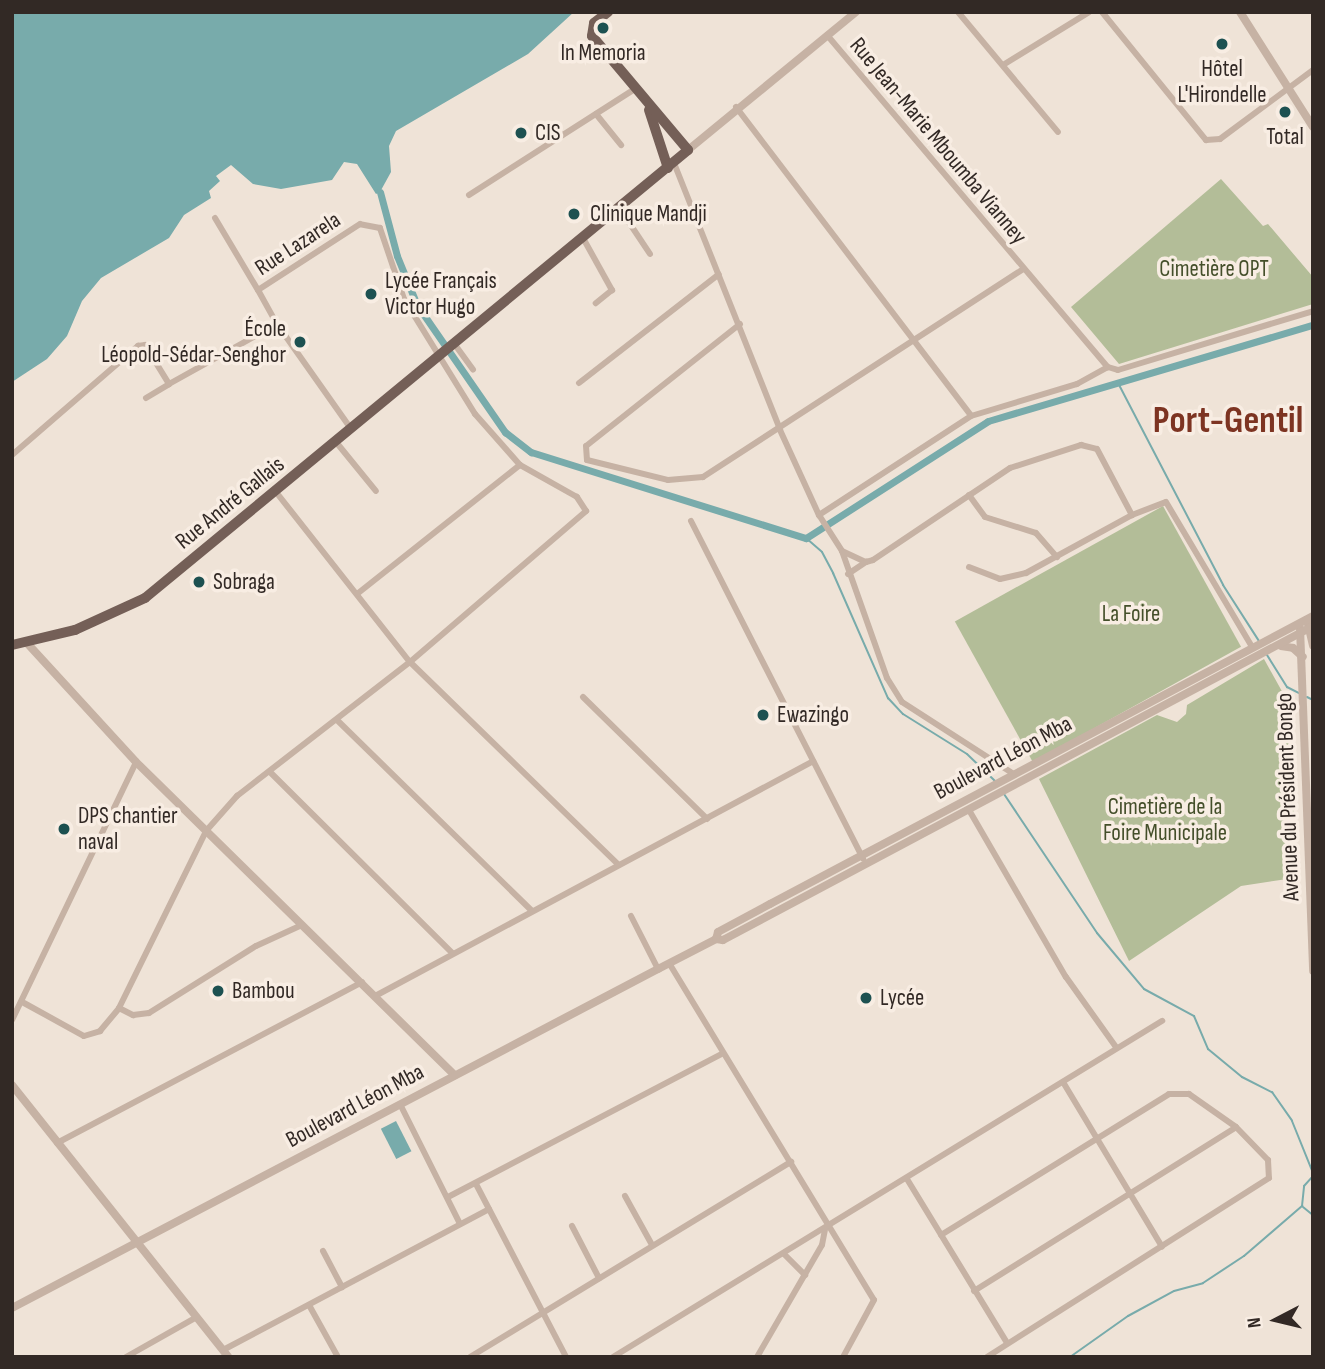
<!DOCTYPE html>
<meta charset="utf-8">
<style>
body{margin:0}
#map{position:relative;width:1325px;height:1369px;overflow:hidden;background:#efe3d7;font-family:"Sofia Sans Condensed",sans-serif}
div>[style]{position:absolute}
[style*='--x']{left:calc(var(--x)*1px);top:calc(var(--y)*1px);width:calc(var(--w)*1px);rotate:calc(var(--a)*1deg)}
.green>*{inset:0;background:#b3bd98;transform-origin:0 0}
.water>*{inset:0;background:#78abab;transform-origin:0 0}
.stream>*{height:2px;margin:-1px;padding:0 1px;transform-origin:1px;border-radius:1px;background:#78abab}
.canal>*{height:7px;margin:-3.5px;padding:0 3.5px;transform-origin:3.5px;border-radius:3.5px;background:#78abab}
.minor>*{height:6px;margin:-3px;padding:0 3px;transform-origin:3px;border-radius:3px;background:#c6b2a4}
.tertiary>*{height:8px;margin:-4px;padding:0 4px;transform-origin:4px;border-radius:4px;background:#c6b2a4}
.primary>*{height:10px;margin:-5px;padding:0 5px;transform-origin:5px;border-radius:5px;background:#745f57}
.dots>*{width:19px;height:19px;translate:-50% -50%;box-sizing:border-box;border:4px solid #f8ede3;border-radius:50%}
span{translate:-50% -50%;white-space:nowrap;text-align:center;line-height:1.15;-webkit-text-stroke:7px #f8ede3;paint-order:stroke}
.poi-label{font-size:23px;color:#322925}
.left{translate:0 -50%;text-align:left}
.right{translate:-100% -50%;text-align:right}
.street-label{font-size:23px;color:#322925}
.park-label{font-size:23px;color:#444f2a}
.town-label{font-size:37px;color:#7d3422;font-weight:700}
.frame{position:absolute;inset:0;border:14px solid #322925;pointer-events:none}
.north{position:absolute;left:1241px;top:1285px;width:70px;height:70px;-webkit-text-stroke:5px #f8ede3;paint-order:stroke;rotate:263deg;font-size:19px;font-weight:700;line-height:28px;text-align:center;color:#322925}
.north::after{content:'';display:block;margin:auto;width:24px;height:32px;background:#322925;clip-path:polygon(50% 0,100% 100%,50% 72%,0 100%)}
</style>
<div id="map">
<div class="green">
<div style="clip-path:polygon(1221px 179px,1263px 226px,1268px 224px,1313px 277px,1313px 304px,1119px 364px,1071px 307px)"></div>
<div style="left:1163px;top:506px;width:161px;height:238px;rotate:61deg"></div>
<div style="clip-path:polygon(1264px 659px,1294px 713px,1294px 878px,1241px 886px,1129px 961px,1039px 779px,1157px 715px,1177px 722px,1186px 714px,1187px 705px)"></div>
</div>
<div class="water">
<div style="clip-path:polygon(12px 12px,574px 12px,528px 54px,396px 131px,389px 146px,391px 172px,380px 192px,376px 194px,357px 164px,344px 162px,332px 180px,281px 189px,253px 184px,231px 165px,216px 176px,220px 181px,209px 191px,211px 198px,184px 215px,169px 238px,101px 278px,82px 301px,67px 336px,47px 359px,12px 382px)"></div>
<div style="left:396px;top:1121px;width:34px;height:17px;rotate:63deg"></div>
</div>
<div class="stream">
<div style="--x:1117;--y:381;--w:230;--a:62.5"></div>
<div style="--x:1223;--y:585;--w:67;--a:57.3"></div>
<div style="--x:806;--y:538;--w:21;--a:41"></div>
<div style="--x:822;--y:552;--w:24;--a:62"></div>
<div style="--x:833;--y:573;--w:137;--a:66.3"></div>
<div style="--x:888;--y:698;--w:22;--a:47"></div>
<div style="--x:903;--y:714;--w:75;--a:32"></div>
<div style="--x:967;--y:754;--w:39;--a:44"></div>
<div style="--x:1267;--y:655;--w:38;--a:58"></div>
<div style="--x:1287;--y:687;--w:13;--a:27"></div>
<div style="--x:1307;--y:697;--w:7;--a:27"></div>
<div style="--x:1004;--y:794;--w:167;--a:56.2"></div>
<div style="--x:1097;--y:933;--w:73;--a:50"></div>
<div style="--x:1144;--y:989;--w:57;--a:28.4"></div>
<div style="--x:1194;--y:1016;--w:36;--a:67"></div>
<div style="--x:1208;--y:1049;--w:44;--a:39.5"></div>
<div style="--x:1242;--y:1077;--w:34;--a:27"></div>
<div style="--x:1272;--y:1092;--w:35;--a:55"></div>
<div style="--x:1292;--y:1121;--w:56;--a:68"></div>
<div style="--x:1303;--y:1207;--w:13;--a:39"></div>
<div style="--x:1070;--y:1357;--w:71;--a:-35.3"></div>
<div style="--x:1128;--y:1316;--w:52;--a:-28.5"></div>
<div style="--x:1174;--y:1291;--w:30;--a:-15"></div>
<div style="--x:1203;--y:1283;--w:49;--a:-33.4"></div>
<div style="--x:1244;--y:1256;--w:77;--a:-40.8"></div>
<div style="--x:1302;--y:1206;--w:20;--a:-84"></div>
<div style="--x:1304;--y:1186;--w:13;--a:-48"></div>
</div>
<div class="canal">
<div style="--x:380;--y:192;--w:66;--a:75.1"></div>
<div style="--x:397;--y:256;--w:53;--a:67.8"></div>
<div style="--x:417;--y:305;--w:155;--a:55.3"></div>
<div style="--x:505;--y:432;--w:33;--a:38"></div>
<div style="--x:531;--y:452;--w:288;--a:17.4"></div>
<div style="--x:806;--y:538;--w:216;--a:-32.7"></div>
<div style="--x:988;--y:421;--w:339;--a:-16.5"></div>
</div>
<div class="minor">
<div style="--x:958;--y:12;--w:156;--a:50.2"></div>
<div style="--x:1102;--y:12;--w:165;--a:50.9"></div>
<div style="--x:1206;--y:140;--w:14;--a:-4"></div>
<div style="--x:1220;--y:139;--w:116;--a:-36.6"></div>
<div style="--x:827;--y:35;--w:435;--a:49.8"></div>
<div style="--x:1108;--y:367;--w:10;--a:17"></div>
<div style="--x:1118;--y:370;--w:204;--a:-16.8"></div>
<div style="--x:1003;--y:65;--w:101;--a:-31.6"></div>
<div style="--x:736;--y:107;--w:388;--a:52.7"></div>
<div style="--x:596;--y:114;--w:40;--a:51"></div>
<div style="--x:674;--y:163;--w:287;--a:68.3"></div>
<div style="--x:780;--y:430;--w:94;--a:65.4"></div>
<div style="--x:819;--y:515;--w:43;--a:57.4"></div>
<div style="--x:842;--y:551;--w:26;--a:25"></div>
<div style="--x:866;--y:562;--w:7;--a:-16"></div>
<div style="--x:873;--y:560;--w:165;--a:-33.9"></div>
<div style="--x:1010;--y:468;--w:75;--a:-17.9"></div>
<div style="--x:1081;--y:445;--w:16;--a:14"></div>
<div style="--x:1097;--y:449;--w:75;--a:62.1"></div>
<div style="--x:469;--y:195;--w:197;--a:-32.6"></div>
<div style="--x:620;--y:209;--w:54;--a:56.3"></div>
<div style="--x:215;--y:218;--w:84;--a:59.2"></div>
<div style="--x:583;--y:238;--w:60;--a:60.9"></div>
<div style="--x:612;--y:290;--w:21;--a:141"></div>
<div style="--x:740;--y:324;--w:196;--a:141.6"></div>
<div style="--x:586;--y:446;--w:14;--a:86"></div>
<div style="--x:587;--y:460;--w:83;--a:13.9"></div>
<div style="--x:668;--y:480;--w:35;--a:-5"></div>
<div style="--x:703;--y:477;--w:382;--a:-33"></div>
<div style="--x:453;--y:342;--w:34;--a:54"></div>
<div style="--x:579;--y:383;--w:177;--a:-37.9"></div>
<div style="--x:146;--y:398;--w:27;--a:-31"></div>
<div style="--x:336;--y:442;--w:63;--a:50.8"></div>
<div style="--x:12;--y:455;--w:167;--a:-40.9"></div>
<div style="--x:138;--y:346;--w:7;--a:-8"></div>
<div style="--x:145;--y:345;--w:46;--a:58.4"></div>
<div style="--x:169;--y:384;--w:124;--a:-29.1"></div>
<div style="--x:277;--y:324;--w:128;--a:54.8"></div>
<div style="--x:276;--y:492;--w:216;--a:51.8"></div>
<div style="--x:410;--y:662;--w:291;--a:44.2"></div>
<div style="--x:969;--y:495;--w:27;--a:54"></div>
<div style="--x:985;--y:517;--w:53;--a:17.4"></div>
<div style="--x:1036;--y:533;--w:32;--a:49"></div>
<div style="--x:819;--y:515;--w:181;--a:-33.1"></div>
<div style="--x:971;--y:416;--w:111;--a:-16.8"></div>
<div style="--x:1077;--y:384;--w:35;--a:-29"></div>
<div style="--x:691;--y:521;--w:379;--a:63"></div>
<div style="--x:842;--y:551;--w:135;--a:70.5"></div>
<div style="--x:887;--y:678;--w:28;--a:58"></div>
<div style="--x:902;--y:702;--w:131;--a:32.8"></div>
<div style="--x:969;--y:567;--w:33;--a:21"></div>
<div style="--x:1000;--y:579;--w:27;--a:-13"></div>
<div style="--x:1026;--y:573;--w:121;--a:-28.7"></div>
<div style="--x:1132;--y:515;--w:36;--a:-21"></div>
<div style="--x:1166;--y:502;--w:169;--a:59.3"></div>
<div style="--x:848;--y:574;--w:22;--a:-34"></div>
<div style="--x:357;--y:594;--w:208;--a:-38.4"></div>
<div style="--x:583;--y:697;--w:174;--a:44.5"></div>
<div style="--x:337;--y:720;--w:273;--a:44.4"></div>
<div style="--x:270;--y:772;--w:257;--a:44.8"></div>
<div style="--x:969;--y:810;--w:193;--a:59.9"></div>
<div style="--x:1066;--y:977;--w:86;--a:54.5"></div>
<div style="--x:631;--y:916;--w:59;--a:63"></div>
<div style="--x:669;--y:963;--w:394;--a:58.7"></div>
<div style="--x:874;--y:1300;--w:65;--a:118.5"></div>
<div style="--x:377;--y:995;--w:495;--a:-28.2"></div>
<div style="--x:24;--y:1003;--w:68;--a:28.8"></div>
<div style="--x:84;--y:1036;--w:17;--a:-17"></div>
<div style="--x:100;--y:1031;--w:30;--a:-50"></div>
<div style="--x:119;--y:1008;--w:197;--a:-63.8"></div>
<div style="--x:206;--y:831;--w:47;--a:-48.5"></div>
<div style="--x:237;--y:796;--w:219;--a:-37.8"></div>
<div style="--x:410;--y:662;--w:232;--a:-40.6"></div>
<div style="--x:586;--y:511;--w:17;--a:-123"></div>
<div style="--x:577;--y:497;--w:65;--a:-150.7"></div>
<div style="--x:520;--y:465;--w:68;--a:-131.4"></div>
<div style="--x:475;--y:414;--w:135;--a:-121.7"></div>
<div style="--x:404;--y:299;--w:75;--a:-108.7"></div>
<div style="--x:380;--y:228;--w:20;--a:-169"></div>
<div style="--x:360;--y:224;--w:121;--a:147.1"></div>
<div style="--x:258;--y:290;--w:39;--a:61"></div>
<div style="--x:119;--y:1008;--w:16;--a:27"></div>
<div style="--x:133;--y:1015;--w:16;--a:-7"></div>
<div style="--x:149;--y:1013;--w:126;--a:-32.1"></div>
<div style="--x:256;--y:946;--w:51;--a:-24.5"></div>
<div style="--x:12;--y:1020;--w:286;--a:-64.3"></div>
<div style="--x:1063;--y:1082;--w:192;--a:59"></div>
<div style="--x:400;--y:1104;--w:134;--a:63.4"></div>
<div style="--x:57;--y:1143;--w:345;--a:-27.8"></div>
<div style="--x:907;--y:1179;--w:192;--a:58.6"></div>
<div style="--x:476;--y:1184;--w:195;--a:62.5"></div>
<div style="--x:625;--y:1196;--w:56;--a:61.1"></div>
<div style="--x:448;--y:1197;--w:310;--a:-27.6"></div>
<div style="--x:572;--y:1226;--w:59;--a:62.6"></div>
<div style="--x:941;--y:1235;--w:268;--a:-31.7"></div>
<div style="--x:1169;--y:1094;--w:20;--a:0"></div>
<div style="--x:1189;--y:1094;--w:57;--a:35.1"></div>
<div style="--x:1236;--y:1127;--w:46;--a:45.9"></div>
<div style="--x:1268;--y:1160;--w:18;--a:87"></div>
<div style="--x:1269;--y:1178;--w:334;--a:147.6"></div>
<div style="--x:323;--y:1251;--w:41;--a:62.2"></div>
<div style="--x:784;--y:1254;--w:30;--a:45"></div>
<div style="--x:974;--y:1291;--w:309;--a:-32"></div>
<div style="--x:309;--y:1305;--w:60;--a:60.9"></div>
<div style="--x:223;--y:1350;--w:301;--a:-27.9"></div>
<div style="--x:126;--y:1357;--w:81;--a:-29.4"></div>
<div style="--x:470;--y:1357;--w:376;--a:-31.3"></div>
<div style="--x:613;--y:1357;--w:644;--a:-31.47"></div>
<div style="--x:757;--y:1357;--w:129;--a:-59.9"></div>
<div style="--x:822;--y:1245;--w:16;--a:-79"></div>
</div>
<div class="tertiary">
<div style="--x:1240;--y:12;--w:136;--a:57.6"></div>
<div style="--x:688;--y:150;--w:217;--a:-39.4"></div>
<div style="--x:1308;--y:624;--w:22;--a:77"></div>
<div style="--x:1300;--y:628;--w:343;--a:87.8"></div>
<div style="--x:27;--y:643;--w:161;--a:47.5"></div>
<div style="--x:136;--y:762;--w:447;--a:44.5"></div>
<div style="--x:1281;--y:646;--w:12;--a:9"></div>
<div style="--x:1293;--y:648;--w:13;--a:42"></div>
<div style="--x:716;--y:939;--w:7;--a:-74"></div>
<div style="--x:718;--y:932;--w:59;--a:-28.3"></div>
<div style="--x:770;--y:904;--w:615;--a:-27.94"></div>
<div style="--x:12;--y:1085;--w:347;--a:51.5"></div>
<div style="--x:12;--y:1308;--w:730;--a:-27.69"></div>
<div style="--x:658;--y:969;--w:65;--a:-27.3"></div>
<div style="--x:716;--y:939;--w:7;--a:8"></div>
<div style="--x:723;--y:940;--w:668;--a:-28.02"></div>
</div>
<div class="primary">
<div style="--x:649;--y:110;--w:61;--a:71.9"></div>
<div style="--x:12;--y:645;--w:65;--a:-13.4"></div>
<div style="--x:75;--y:630;--w:77;--a:-24.6"></div>
<div style="--x:145;--y:598;--w:704;--a:-39.52"></div>
<div style="--x:688;--y:150;--w:149;--a:-130.1"></div>
<div style="--x:592;--y:36;--w:13;--a:-81"></div>
<div style="--x:594;--y:23;--w:18;--a:-38"></div>
</div>
<div class="dots">
<div style="left:603px;top:28px;background:#1d5151"></div>
<div style="left:1222px;top:44px;background:#1d5151"></div>
<div style="left:1285px;top:112px;background:#1d5151"></div>
<div style="left:521px;top:133px;background:#1d5151"></div>
<div style="left:574px;top:214px;background:#1d5151"></div>
<div style="left:371px;top:294px;background:#1d5151"></div>
<div style="left:300px;top:342px;background:#1d5151"></div>
<div style="left:199px;top:582px;background:#1d5151"></div>
<div style="left:763px;top:715px;background:#1d5151"></div>
<div style="left:64px;top:829px;background:#1d5151"></div>
<div style="left:218px;top:991px;background:#1d5151"></div>
<div style="left:866px;top:998px;background:#1d5151"></div>
</div>
<div class="poi-label">
<span style="left:603px;top:53px">In Memoria</span>
<span style="left:1222px;top:82px">Hôtel<br>L'Hirondelle</span>
<span class="left" style="left:535px;top:133px">CIS</span>
<span style="left:1285px;top:137px">Total</span>
<span class="left" style="left:590px;top:214px">Clinique Mandji</span>
<span class="left" style="left:385px;top:294px">Lycée Français<br>Victor Hugo</span>
<span class="right" style="left:286px;top:342px">École<br>Léopold-Sédar-Senghor</span>
<span class="left" style="left:213px;top:582px">Sobraga</span>
<span class="left" style="left:777px;top:715px">Ewazingo</span>
<span class="left" style="left:78px;top:829px">DPS chantier<br>naval</span>
<span class="left" style="left:232px;top:991px">Bambou</span>
<span class="left" style="left:880px;top:998px">Lycée</span>
</div>
<div class="street-label">
<span style="left:938px;top:141px;rotate:50deg">Rue Jean-Marie Mboumba Vianney</span>
<span style="left:298px;top:244px;rotate:-33deg">Rue Lazarela</span>
<span style="left:230px;top:503px;rotate:-39deg">Rue André Gallais</span>
<span style="left:1003px;top:758px;rotate:-28deg">Boulevard Léon Mba</span>
<span style="left:1288px;top:797px;rotate:-92deg">Avenue du Président Bongo</span>
<span style="left:355px;top:1106px;rotate:-28deg">Boulevard Léon Mba</span>
</div>
<div class="park-label">
<span style="left:1214px;top:269px">Cimetière OPT</span>
<span style="left:1131px;top:614px">La Foire</span>
<span style="left:1165px;top:820px">Cimetière de la<br>Foire Municipale</span>
</div>
<div class="town-label">
<span style="left:1228px;top:421px">Port-Gentil</span>
</div>
<div class="frame"></div>
<div class="north">N</div>
</div>
